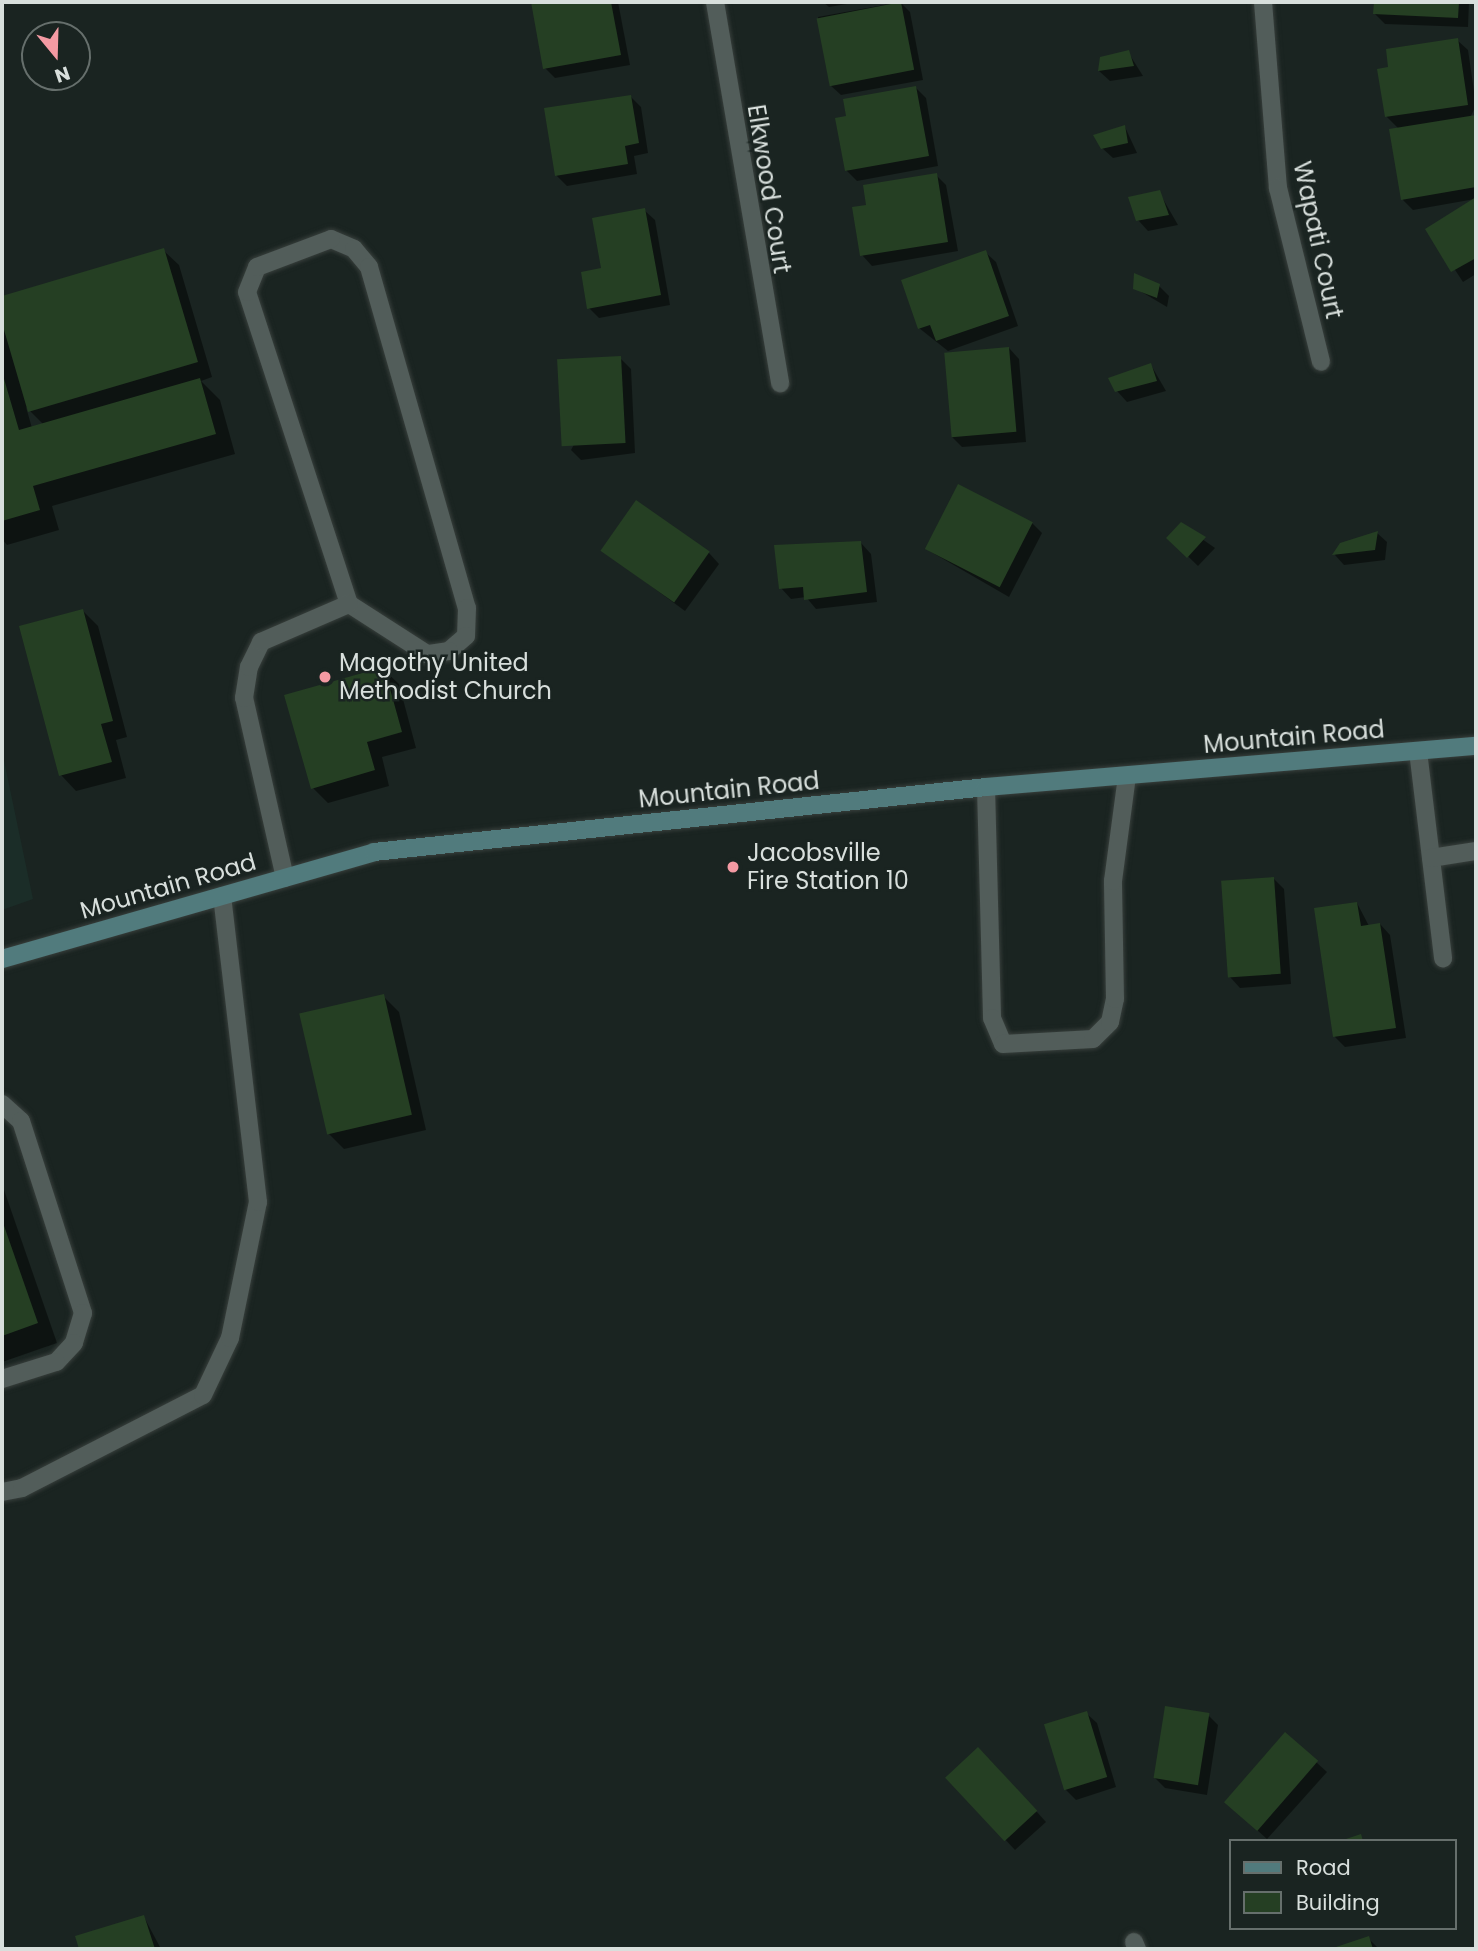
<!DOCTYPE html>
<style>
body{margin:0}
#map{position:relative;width:1478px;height:1951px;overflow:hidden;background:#1a2421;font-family:Poppins,sans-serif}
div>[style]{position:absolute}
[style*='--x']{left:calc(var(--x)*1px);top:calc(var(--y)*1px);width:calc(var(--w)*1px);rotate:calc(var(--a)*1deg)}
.built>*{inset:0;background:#1b2d28}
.shadow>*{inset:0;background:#0007}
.building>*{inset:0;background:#253f23;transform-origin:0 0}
.roads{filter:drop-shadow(0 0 2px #383f3c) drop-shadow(0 0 2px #383f3c)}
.lane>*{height:18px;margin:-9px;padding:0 9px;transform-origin:9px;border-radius:9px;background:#525d5a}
.street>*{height:18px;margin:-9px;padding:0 9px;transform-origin:9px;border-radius:9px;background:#525d5a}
.secondary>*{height:18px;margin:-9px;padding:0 9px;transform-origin:9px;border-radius:9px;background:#517b7d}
.dots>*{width:19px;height:19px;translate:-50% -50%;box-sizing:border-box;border:4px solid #1a2421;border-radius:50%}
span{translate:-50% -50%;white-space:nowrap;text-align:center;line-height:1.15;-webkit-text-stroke:5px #1a2421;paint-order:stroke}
.street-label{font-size:24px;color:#d8dfdc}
.poi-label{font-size:24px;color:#d8dfdc}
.left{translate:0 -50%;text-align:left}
.frame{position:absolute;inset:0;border:4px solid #d8dfdc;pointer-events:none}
.legend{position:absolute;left:1229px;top:1839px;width:228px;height:91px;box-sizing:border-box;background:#1a2421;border:2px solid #666f6c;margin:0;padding:9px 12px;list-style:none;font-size:21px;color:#d8dfdc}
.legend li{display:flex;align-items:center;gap:14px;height:35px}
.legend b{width:35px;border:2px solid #666f6c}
.north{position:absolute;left:21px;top:21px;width:70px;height:70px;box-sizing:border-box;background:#1a2421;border:2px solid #666f6c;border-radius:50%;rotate:161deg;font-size:19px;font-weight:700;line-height:28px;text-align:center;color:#d8dfdc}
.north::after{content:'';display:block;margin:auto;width:24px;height:32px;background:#f49aa3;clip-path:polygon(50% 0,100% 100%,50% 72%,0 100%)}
</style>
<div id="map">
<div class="built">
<div style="clip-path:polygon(2px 751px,33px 899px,2px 910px)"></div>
</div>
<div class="shadow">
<div style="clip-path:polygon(618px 2px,630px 65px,555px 78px,545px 68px,533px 3px)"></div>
<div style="clip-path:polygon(823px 2px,859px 2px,829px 7px)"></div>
<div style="clip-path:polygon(900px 2px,910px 12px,923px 80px,841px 95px,830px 85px,818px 17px)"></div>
<div style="clip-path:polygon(1375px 2px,1469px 2px,1468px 27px,1385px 24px,1375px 14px)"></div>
<div style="clip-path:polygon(1457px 40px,1468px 50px,1476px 105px,1471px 116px,1476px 117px,1476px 274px,1463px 282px,1428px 229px,1475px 199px,1413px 210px,1403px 200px,1399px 129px,1386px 116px,1390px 69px)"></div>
<div style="clip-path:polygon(1128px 52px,1143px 76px,1110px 81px,1099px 71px,1102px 58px)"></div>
<div style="clip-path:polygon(916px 88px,926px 98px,938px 166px,857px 181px,846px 170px)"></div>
<div style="clip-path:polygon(631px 97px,641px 107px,648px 153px,634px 156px,637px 174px,567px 186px,556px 175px)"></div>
<div style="clip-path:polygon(1125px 127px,1137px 153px,1113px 158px,1102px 148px)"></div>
<div style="clip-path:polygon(936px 175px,946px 185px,958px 251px,872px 266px,862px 255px,868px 207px)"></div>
<div style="clip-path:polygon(1159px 192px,1178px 225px,1148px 231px,1138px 220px)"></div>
<div style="clip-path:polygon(644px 210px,655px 220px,670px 305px,599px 318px,589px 308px)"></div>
<div style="clip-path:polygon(evenodd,163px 250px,179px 265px,212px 377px,201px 381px,220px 400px,235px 454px,52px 506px,59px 530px,7px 545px,2px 539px,2px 298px,163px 250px,26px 407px,43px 424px,32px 428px,26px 407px)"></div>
<div style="clip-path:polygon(985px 252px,996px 262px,1018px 326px,948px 351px,919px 328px)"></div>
<div style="clip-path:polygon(1159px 286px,1169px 296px,1167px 307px,1135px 288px)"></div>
<div style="clip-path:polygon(1009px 348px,1019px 359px,1026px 442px,962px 447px,952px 437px)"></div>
<div style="clip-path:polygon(620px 358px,631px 369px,635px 453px,581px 460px,571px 450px)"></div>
<div style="clip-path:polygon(1151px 365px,1166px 391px,1127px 402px,1117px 391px)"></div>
<div style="clip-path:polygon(1032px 523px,1042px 533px,1009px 597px,926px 549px)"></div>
<div style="clip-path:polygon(1182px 525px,1215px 548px,1198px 566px,1169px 538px)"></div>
<div style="clip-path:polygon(1377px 533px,1387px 542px,1385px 560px,1344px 565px,1335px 555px,1341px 545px)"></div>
<div style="clip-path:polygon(861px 543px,871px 554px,877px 602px,816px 609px,806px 597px,791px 599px,781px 588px)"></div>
<div style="clip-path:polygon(602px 550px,709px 553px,719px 564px,685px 611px)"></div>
<div style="clip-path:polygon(82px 610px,98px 626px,127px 737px,116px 740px,126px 778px,76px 791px,61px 775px)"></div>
<div style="clip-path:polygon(383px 669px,399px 684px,416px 748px,382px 757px,389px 786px,328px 803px,313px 788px)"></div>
<div style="clip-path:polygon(1274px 879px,1284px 889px,1291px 984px,1240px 988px,1230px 977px)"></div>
<div style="clip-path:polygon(1357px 903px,1369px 926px,1380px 924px,1390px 935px,1406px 1038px,1345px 1047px,1335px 1037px)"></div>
<div style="clip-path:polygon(383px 996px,399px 1012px,426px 1130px,344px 1149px,329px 1134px)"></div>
<div style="clip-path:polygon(2px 1184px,57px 1343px,2px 1362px)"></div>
<div style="clip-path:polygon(1086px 1713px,1097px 1723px,1116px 1787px,1076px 1800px,1065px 1789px)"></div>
<div style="clip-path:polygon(1208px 1715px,1218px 1725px,1207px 1795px,1165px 1788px,1155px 1778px)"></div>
<div style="clip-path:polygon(989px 1759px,1046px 1822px,1015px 1850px,947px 1777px)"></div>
<div style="clip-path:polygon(1316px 1762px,1327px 1772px,1267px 1839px,1236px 1811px)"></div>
<div style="clip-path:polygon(144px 1917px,161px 1949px,81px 1949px,77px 1937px)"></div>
<div style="clip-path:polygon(1368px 1938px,1379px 1949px,1334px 1949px)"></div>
</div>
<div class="building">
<div style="clip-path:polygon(531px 2px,611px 2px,621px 55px,543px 69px)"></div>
<div style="left:901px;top:2px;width:69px;height:86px;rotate:79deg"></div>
<div style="clip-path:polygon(1374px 2px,1459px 2px,1458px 18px,1373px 14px)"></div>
<div style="clip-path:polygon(1458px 38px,1468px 105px,1385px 117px,1377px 69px,1388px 67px,1386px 49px)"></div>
<div style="clip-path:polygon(1129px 50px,1134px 66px,1098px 71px,1100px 57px)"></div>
<div style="clip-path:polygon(916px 86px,929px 156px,845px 171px,835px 118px,846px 116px,843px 99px)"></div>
<div style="clip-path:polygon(631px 95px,639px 143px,625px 146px,628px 164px,555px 176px,544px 108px)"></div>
<div style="clip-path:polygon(1476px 115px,1476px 187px,1401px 200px,1389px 129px)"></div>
<div style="clip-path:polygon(1125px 125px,1128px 143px,1101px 149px,1093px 135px)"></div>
<div style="clip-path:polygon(937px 173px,948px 242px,860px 256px,852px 207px,866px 205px,863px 185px)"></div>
<div style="clip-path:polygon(1160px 190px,1169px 215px,1136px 221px,1128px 197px)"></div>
<div style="clip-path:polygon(1476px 197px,1476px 258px,1451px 272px,1425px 229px)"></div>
<div style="clip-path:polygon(645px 208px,661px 295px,587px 309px,581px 272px,601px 268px,592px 218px)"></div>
<div style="clip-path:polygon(164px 248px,198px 362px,28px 412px,2px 323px,2px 296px)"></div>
<div style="clip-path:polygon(986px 250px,1009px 316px,936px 341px,930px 325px,918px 329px,901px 280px)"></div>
<div style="clip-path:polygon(1134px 273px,1160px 284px,1157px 298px,1133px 289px)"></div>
<div style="left:1009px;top:347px;width:85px;height:65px;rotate:85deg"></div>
<div style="left:621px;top:356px;width:87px;height:64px;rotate:87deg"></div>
<div style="clip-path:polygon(1151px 363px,1157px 381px,1115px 392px,1108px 378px)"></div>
<div style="clip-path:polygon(2px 372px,19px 430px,200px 378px,216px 434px,33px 486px,40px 510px,2px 521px)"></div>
<div style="left:958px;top:484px;width:84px;height:73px;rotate:27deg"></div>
<div style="left:636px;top:500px;width:90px;height:62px;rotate:35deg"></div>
<div style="clip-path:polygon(1181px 522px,1206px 537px,1187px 558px,1166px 538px)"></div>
<div style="clip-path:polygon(1378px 531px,1375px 550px,1332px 555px,1340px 543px)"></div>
<div style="clip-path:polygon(861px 541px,867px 592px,804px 600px,803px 587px,779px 589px,774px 545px)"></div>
<div style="clip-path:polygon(83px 609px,113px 721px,101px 724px,112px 762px,59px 776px,19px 626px)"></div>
<div style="clip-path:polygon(384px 667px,402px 732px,367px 742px,375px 770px,311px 789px,284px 695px)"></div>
<div style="left:1274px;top:877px;width:97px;height:53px;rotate:86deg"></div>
<div style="clip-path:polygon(1357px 902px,1361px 926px,1380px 923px,1396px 1028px,1333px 1037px,1314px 908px)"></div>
<div style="left:384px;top:994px;width:124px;height:87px;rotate:77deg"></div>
<div style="clip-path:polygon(2px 1220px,38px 1323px,2px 1336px)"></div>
<div style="left:1165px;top:1706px;width:45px;height:73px;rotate:9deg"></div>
<div style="left:1087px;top:1711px;width:69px;height:45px;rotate:73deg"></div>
<div style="left:1285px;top:1732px;width:44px;height:93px;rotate:41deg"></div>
<div style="left:978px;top:1747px;width:87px;height:45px;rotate:47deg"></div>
<div style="clip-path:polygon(1361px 1834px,1363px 1841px,1343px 1841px,1343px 1840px)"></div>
<div style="clip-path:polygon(144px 1915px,155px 1949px,79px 1949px,75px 1936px)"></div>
<div style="clip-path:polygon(1369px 1936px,1373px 1949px,1330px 1949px)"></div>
</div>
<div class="roads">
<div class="lane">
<div style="--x:331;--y:239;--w:25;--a:23"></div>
<div style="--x:354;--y:249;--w:23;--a:50"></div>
<div style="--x:369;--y:267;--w:355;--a:74"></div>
<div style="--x:467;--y:608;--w:28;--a:92"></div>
<div style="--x:466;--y:636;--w:23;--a:139"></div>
<div style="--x:449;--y:651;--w:22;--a:172"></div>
<div style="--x:427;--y:654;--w:93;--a:-147.3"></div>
<div style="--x:349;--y:604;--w:328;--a:-108.1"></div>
<div style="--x:247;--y:292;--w:27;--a:-68"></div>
<div style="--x:257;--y:267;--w:79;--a:-20.7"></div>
<div style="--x:1418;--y:751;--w:209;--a:83.1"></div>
<div style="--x:986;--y:787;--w:231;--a:88.5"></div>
<div style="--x:992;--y:1018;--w:28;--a:67"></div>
<div style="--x:1003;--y:1044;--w:90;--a:-3.2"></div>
<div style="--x:1093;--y:1039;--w:24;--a:-45"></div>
<div style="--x:1110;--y:1022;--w:24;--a:-78"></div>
<div style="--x:1115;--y:999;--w:118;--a:-91"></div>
<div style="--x:1113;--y:881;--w:106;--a:-82.4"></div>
<div style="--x:1431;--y:858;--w:46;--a:-8.8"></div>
<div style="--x:285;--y:878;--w:185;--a:-102.8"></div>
<div style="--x:244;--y:698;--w:31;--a:-81"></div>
<div style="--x:249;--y:667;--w:28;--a:-64"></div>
<div style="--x:261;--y:642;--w:96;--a:-23.4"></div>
<div style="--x:2;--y:1104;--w:25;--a:42"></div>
<div style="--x:21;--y:1121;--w:202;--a:72.1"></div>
<div style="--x:83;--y:1313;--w:31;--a:107"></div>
<div style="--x:74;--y:1343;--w:26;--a:133"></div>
<div style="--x:56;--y:1362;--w:57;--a:162.5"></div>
<div style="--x:2;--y:1492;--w:20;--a:-11"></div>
<div style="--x:22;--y:1488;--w:203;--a:-27.2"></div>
<div style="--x:203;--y:1395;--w:63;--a:-64.7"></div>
<div style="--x:230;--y:1338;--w:139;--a:-78.4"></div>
<div style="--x:258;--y:1202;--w:308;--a:-96.7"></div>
</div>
<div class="street">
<div style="--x:715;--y:2;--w:387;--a:80.3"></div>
<div style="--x:1263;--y:2;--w:187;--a:85.4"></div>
<div style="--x:1278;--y:188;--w:179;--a:76.1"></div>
<div style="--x:1134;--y:1942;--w:8;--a:67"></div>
</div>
<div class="secondary">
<div style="--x:2;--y:959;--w:387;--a:-16"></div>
<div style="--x:374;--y:852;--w:615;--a:-6.06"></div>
<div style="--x:986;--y:787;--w:492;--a:-4.8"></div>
</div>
</div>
<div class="dots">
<div style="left:325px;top:677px;background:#f49aa3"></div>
<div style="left:733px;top:867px;background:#f49aa3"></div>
</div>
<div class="street-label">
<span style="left:769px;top:189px;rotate:81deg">Elkwood Court</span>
<span style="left:1318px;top:240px;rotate:78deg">Wapati Court</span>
<span style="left:1294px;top:737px;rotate:-5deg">Mountain Road</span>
<span style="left:729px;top:790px;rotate:-6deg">Mountain Road</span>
<span style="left:168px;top:886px;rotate:-16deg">Mountain Road</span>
</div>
<div class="poi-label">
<span class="left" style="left:339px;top:677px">Magothy United<br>Methodist Church</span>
<span class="left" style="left:747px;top:867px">Jacobsville<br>Fire Station 10</span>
</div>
<div class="frame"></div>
<ul class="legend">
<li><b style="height:9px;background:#517b7d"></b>Road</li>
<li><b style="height:19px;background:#253f23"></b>Building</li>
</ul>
<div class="north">N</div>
</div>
